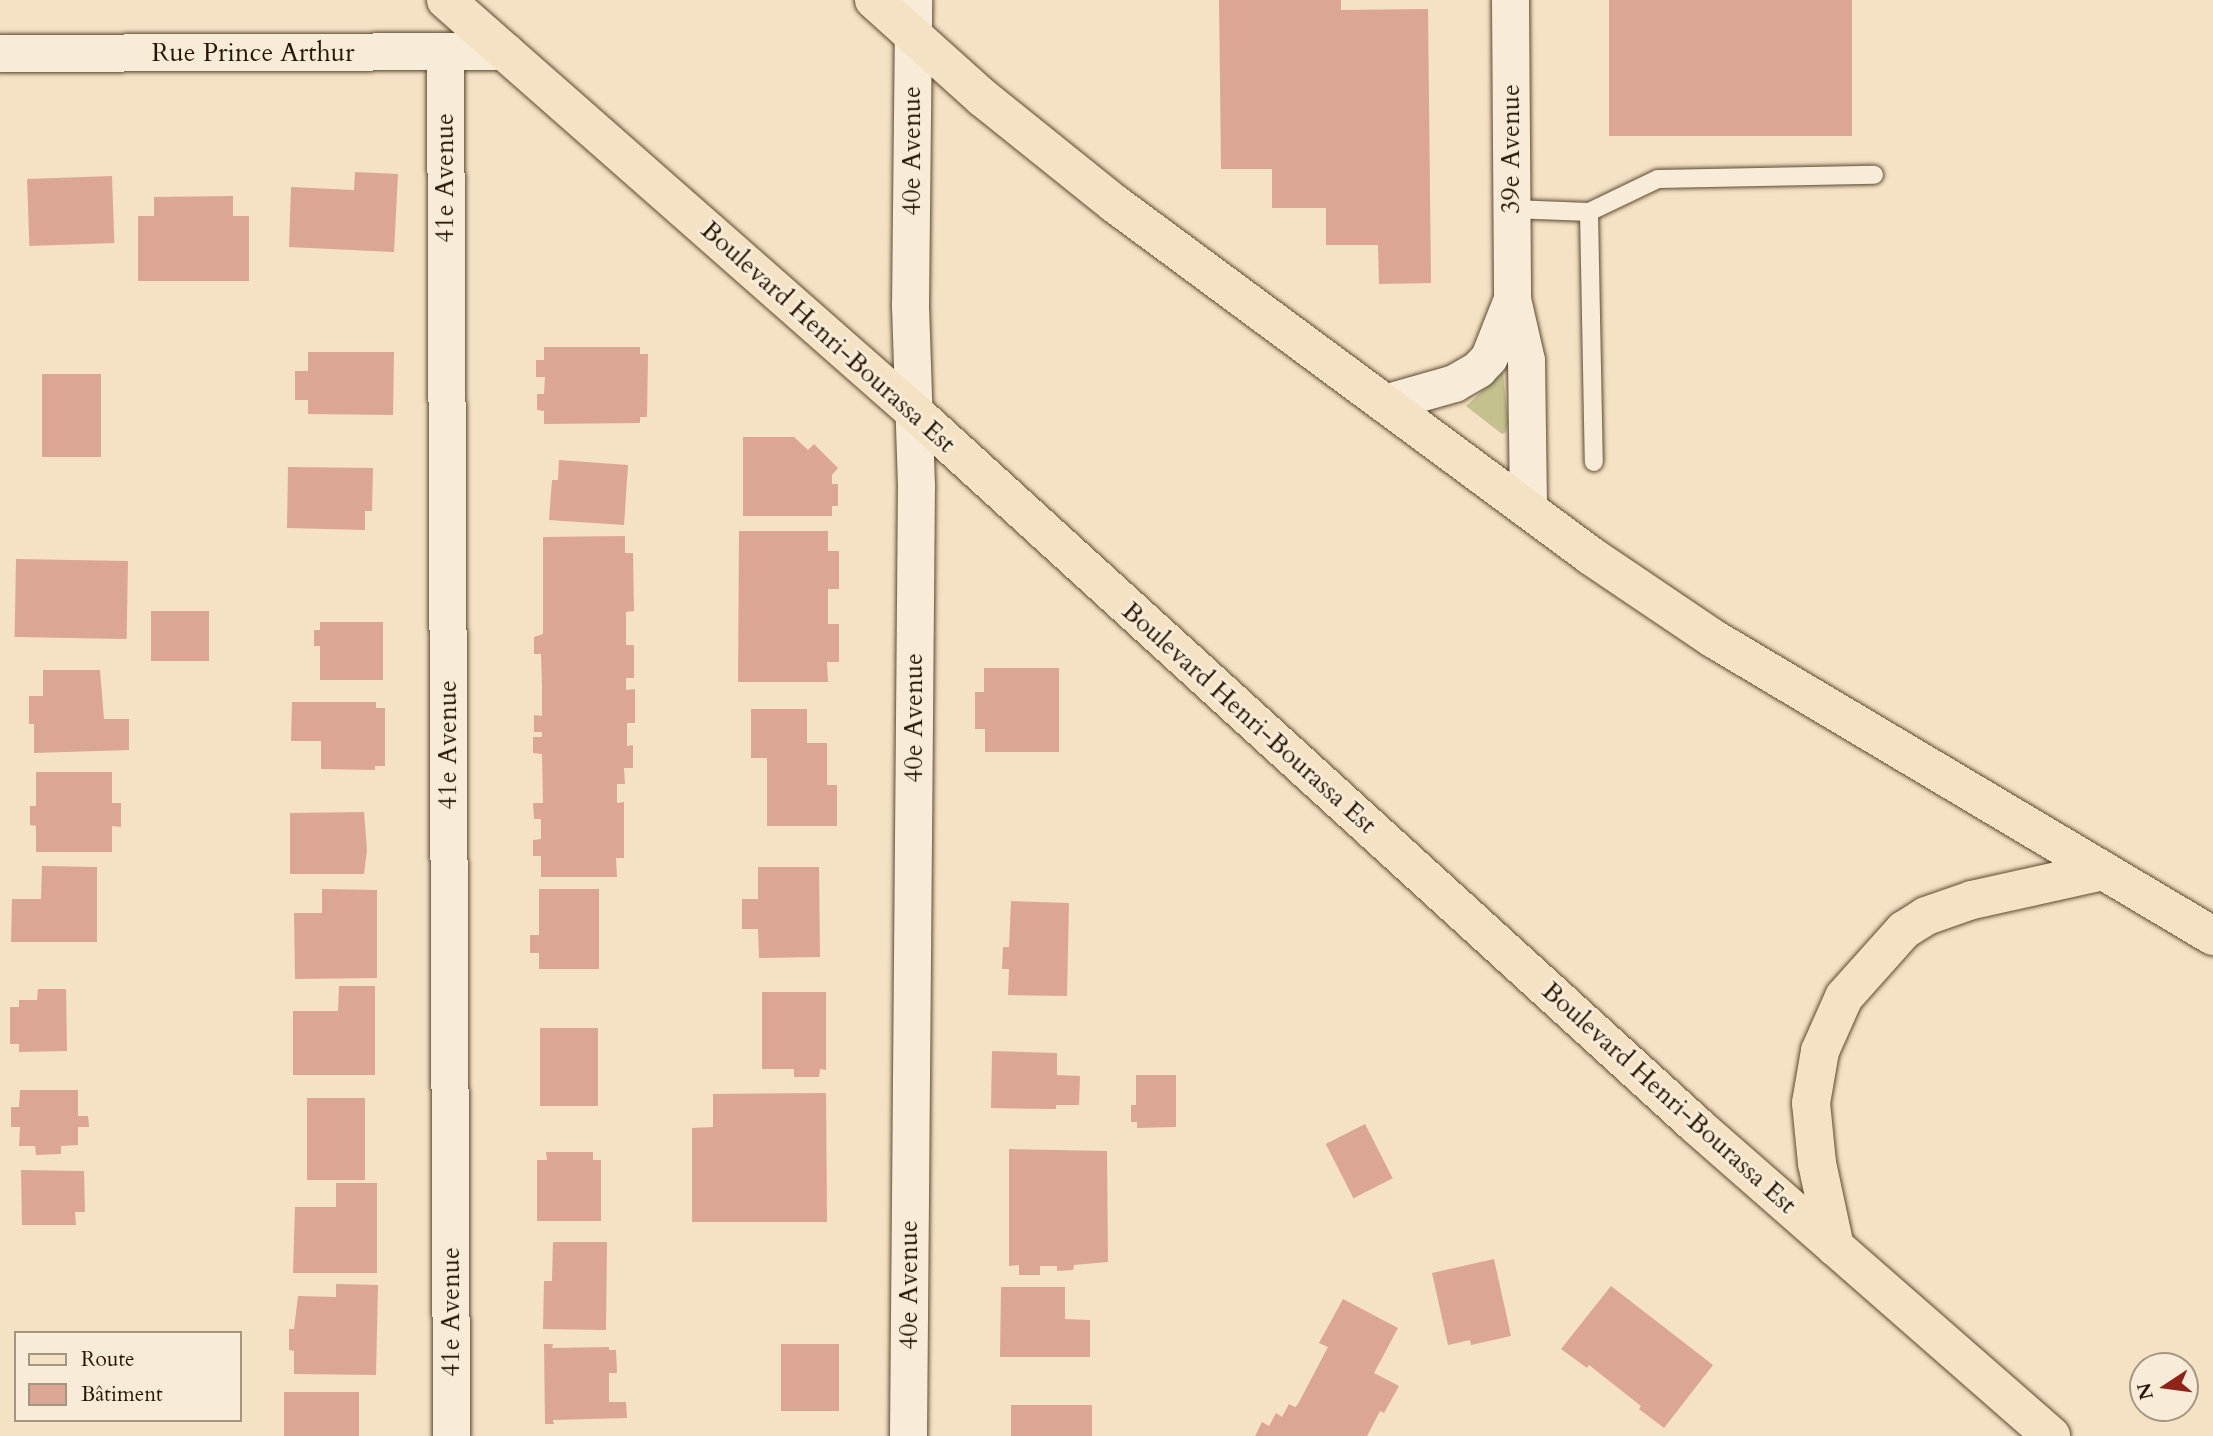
<!DOCTYPE html>
<meta charset="utf-8">
<style>
body{margin:0}
#map{position:relative;width:2213px;height:1436px;overflow:hidden;background:#f5e1c4;font-family:Cardo,serif}
div>[style]{position:absolute}
[style*='--x']{left:calc(var(--x)*1px);top:calc(var(--y)*1px);width:calc(var(--w)*1px);rotate:calc(var(--a)*1deg)}
.green>*{inset:0;background:#c4c18f}
.building>*{inset:0;background:#dca695;transform-origin:0 0}
.roads{filter:drop-shadow(0 0 2px #5b4931) drop-shadow(0 0 2px #5b4931)}
.lane>*{height:18px;margin:-9px;padding:0 9px;transform-origin:9px;border-radius:9px;background:#f8ecd9}
.street>*{height:37px;margin:-18.5px;padding:0 18.5px;transform-origin:18.5px;border-radius:18.5px;background:#f8ecd9}
.primary>*{height:38px;margin:-19px;padding:0 19px;transform-origin:19px;border-radius:19px;background:#f5e1c4}
span{translate:-50% -50%;white-space:nowrap;text-align:center;line-height:1.15;-webkit-text-stroke:6px #f8ecd9;paint-order:stroke}
.street-label{font-size:26px;color:#281600}
.legend{position:absolute;left:14px;top:1331px;width:228px;height:91px;box-sizing:border-box;background:#f8ecd9;border:2px solid #a59682;margin:0;padding:9px 12px;list-style:none;font-size:21px;color:#281600}
.legend li{display:flex;align-items:center;gap:14px;height:35px}
.legend b{width:35px;border:2px solid #a59682}
.north{position:absolute;left:2129px;top:1352px;width:70px;height:70px;box-sizing:border-box;background:#f8ecd9;border:2px solid #a59682;border-radius:50%;rotate:257deg;font-size:19px;font-weight:700;line-height:28px;text-align:center;color:#281600}
.north::after{content:'';display:block;margin:auto;width:24px;height:32px;background:#8f2418;clip-path:polygon(50% 0,100% 100%,50% 72%,0 100%)}
</style>
<div id="map">
<div class="green">
<div style="clip-path:polygon(1503px 372px,1508px 423px,1506px 432px,1502px 434px,1466px 406px)"></div>
</div>
<div class="building">
<div style="clip-path:polygon(1219px 0,1341px 0,1341px 10px,1428px 9px,1431px 283px,1379px 284px,1378px 245px,1326px 245px,1326px 208px,1272px 208px,1272px 169px,1221px 169px)"></div>
<div style="left:1609px;top:0;width:243px;height:136px"></div>
<div style="clip-path:polygon(355px 172px,398px 174px,394px 252px,289px 247px,291px 187px,354px 190px)"></div>
<div style="left:112px;top:176px;width:67px;height:85px;rotate:88deg"></div>
<div style="clip-path:polygon(233px 196px,233px 216px,249px 216px,249px 281px,138px 281px,138px 216px,154px 216px,154px 197px)"></div>
<div style="clip-path:polygon(544px 347px,640px 347px,640px 354px,648px 354px,647px 417px,640px 417px,640px 423px,544px 424px,544px 411px,537px 410px,537px 394px,544px 394px,545px 377px,536px 377px,536px 360px,544px 360px)"></div>
<div style="clip-path:polygon(308px 352px,394px 352px,393px 415px,308px 414px,308px 400px,295px 400px,295px 371px,308px 371px)"></div>
<div style="left:42px;top:374px;width:59px;height:83px"></div>
<div style="clip-path:polygon(743px 437px,794px 437px,808px 450px,814px 444px,838px 468px,832px 475px,832px 484px,838px 484px,838px 506px,832px 506px,832px 516px,743px 516px)"></div>
<div style="clip-path:polygon(559px 460px,628px 465px,624px 525px,549px 520px,552px 480px,558px 480px)"></div>
<div style="clip-path:polygon(288px 467px,373px 468px,372px 511px,365px 511px,365px 530px,287px 528px)"></div>
<div style="clip-path:polygon(739px 531px,828px 531px,828px 551px,839px 551px,839px 589px,828px 589px,828px 624px,839px 624px,839px 662px,827px 662px,828px 682px,738px 682px)"></div>
<div style="clip-path:polygon(625px 536px,625px 553px,633px 553px,634px 611px,626px 612px,626px 645px,634px 645px,634px 678px,626px 678px,626px 690px,635px 689px,635px 723px,627px 723px,627px 746px,633px 745px,633px 768px,624px 768px,625px 784px,617px 784px,617px 803px,624px 802px,624px 858px,616px 858px,617px 877px,541px 877px,541px 856px,533px 856px,533px 840px,541px 839px,541px 819px,534px 819px,533px 803px,543px 803px,542px 754px,533px 753px,533px 737px,542px 737px,542px 732px,534px 732px,534px 715px,542px 716px,542px 685px,541px 654px,534px 654px,534px 637px,543px 634px,543px 537px)"></div>
<div style="left:16px;top:559px;width:112px;height:78px;rotate:1deg"></div>
<div style="left:151px;top:611px;width:58px;height:50px"></div>
<div style="clip-path:polygon(320px 622px,383px 622px,383px 680px,320px 680px,320px 646px,314px 646px,314px 630px,320px 630px)"></div>
<div style="clip-path:polygon(984px 668px,1059px 668px,1059px 752px,985px 752px,985px 729px,975px 729px,975px 692px,984px 692px)"></div>
<div style="clip-path:polygon(43px 670px,100px 670px,104px 719px,129px 719px,129px 750px,34px 753px,34px 724px,29px 724px,29px 696px,43px 696px)"></div>
<div style="clip-path:polygon(292px 702px,376px 702px,376px 708px,385px 708px,385px 766px,375px 766px,375px 770px,321px 769px,321px 741px,291px 741px)"></div>
<div style="clip-path:polygon(751px 709px,807px 709px,807px 743px,827px 743px,827px 785px,837px 785px,837px 826px,767px 826px,767px 758px,751px 758px)"></div>
<div style="clip-path:polygon(36px 772px,112px 772px,112px 803px,121px 803px,121px 827px,112px 826px,112px 852px,36px 852px,36px 826px,30px 825px,30px 806px,36px 806px)"></div>
<div style="clip-path:polygon(364px 812px,367px 850px,364px 874px,290px 874px,290px 813px)"></div>
<div style="clip-path:polygon(42px 866px,97px 867px,97px 942px,11px 942px,12px 899px,41px 899px)"></div>
<div style="clip-path:polygon(758px 867px,819px 867px,820px 957px,759px 958px,758px 929px,742px 929px,742px 899px,758px 899px)"></div>
<div style="clip-path:polygon(322px 889px,377px 890px,377px 978px,295px 979px,294px 913px,322px 913px)"></div>
<div style="clip-path:polygon(539px 889px,599px 889px,599px 969px,539px 969px,539px 953px,530px 953px,530px 935px,539px 935px)"></div>
<div style="clip-path:polygon(1011px 901px,1069px 903px,1067px 996px,1008px 995px,1009px 969px,1002px 969px,1003px 947px,1009px 947px)"></div>
<div style="clip-path:polygon(339px 986px,375px 986px,375px 1075px,293px 1075px,293px 1011px,338px 1011px)"></div>
<div style="clip-path:polygon(38px 989px,66px 989px,67px 1051px,19px 1052px,19px 1044px,10px 1044px,10px 1007px,19px 1007px,19px 1000px,37px 1000px)"></div>
<div style="clip-path:polygon(762px 992px,826px 992px,826px 1070px,820px 1069px,819px 1077px,794px 1077px,794px 1069px,762px 1069px)"></div>
<div style="left:540px;top:1028px;width:58px;height:78px"></div>
<div style="clip-path:polygon(992px 1051px,1057px 1053px,1057px 1075px,1080px 1076px,1079px 1105px,1056px 1105px,1056px 1109px,991px 1108px)"></div>
<div style="clip-path:polygon(1136px 1075px,1176px 1075px,1176px 1127px,1137px 1128px,1137px 1122px,1131px 1122px,1131px 1105px,1136px 1105px)"></div>
<div style="clip-path:polygon(20px 1090px,78px 1090px,78px 1116px,88px 1116px,89px 1127px,78px 1127px,78px 1145px,61px 1146px,61px 1154px,36px 1155px,35px 1146px,19px 1146px,20px 1127px,11px 1127px,11px 1107px,19px 1107px)"></div>
<div style="clip-path:polygon(826px 1093px,827px 1222px,692px 1222px,692px 1128px,713px 1127px,713px 1094px)"></div>
<div style="left:307px;top:1098px;width:58px;height:82px"></div>
<div style="left:1365px;top:1124px;width:61px;height:44px;rotate:63deg"></div>
<div style="clip-path:polygon(1009px 1149px,1107px 1151px,1108px 1262px,1074px 1265px,1073px 1270px,1057px 1271px,1057px 1266px,1040px 1266px,1040px 1275px,1019px 1275px,1019px 1265px,1009px 1266px)"></div>
<div style="clip-path:polygon(546px 1152px,593px 1152px,593px 1160px,601px 1160px,601px 1221px,537px 1221px,537px 1160px,547px 1160px)"></div>
<div style="clip-path:polygon(21px 1170px,84px 1171px,85px 1212px,75px 1212px,76px 1225px,22px 1225px)"></div>
<div style="clip-path:polygon(336px 1183px,377px 1183px,377px 1273px,293px 1273px,295px 1207px,336px 1207px)"></div>
<div style="clip-path:polygon(553px 1242px,607px 1242px,606px 1330px,543px 1329px,544px 1281px,552px 1281px)"></div>
<div style="clip-path:polygon(1494px 1259px,1511px 1336px,1471px 1345px,1470px 1340px,1448px 1345px,1432px 1273px)"></div>
<div style="clip-path:polygon(336px 1284px,378px 1285px,376px 1375px,294px 1374px,294px 1351px,289px 1350px,289px 1329px,294px 1329px,298px 1296px,336px 1297px)"></div>
<div style="clip-path:polygon(1611px 1286px,1713px 1365px,1664px 1428px,1639px 1409px,1641px 1406px,1589px 1365px,1587px 1368px,1561px 1349px)"></div>
<div style="clip-path:polygon(1001px 1287px,1065px 1287px,1065px 1319px,1090px 1320px,1090px 1357px,1000px 1357px)"></div>
<div style="clip-path:polygon(1343px 1299px,1398px 1328px,1374px 1373px,1399px 1386px,1384px 1413px,1380px 1411px,1367px 1436px,1255px 1436px,1262px 1422px,1269px 1426px,1276px 1413px,1282px 1417px,1289px 1404px,1295px 1407px,1298px 1404px,1328px 1347px,1319px 1343px)"></div>
<div style="clip-path:polygon(544px 1344px,553px 1344px,552px 1348px,609px 1347px,609px 1350px,616px 1350px,617px 1373px,609px 1373px,609px 1402px,626px 1402px,627px 1418px,553px 1420px,554px 1424px,545px 1424px)"></div>
<div style="left:781px;top:1344px;width:58px;height:67px"></div>
<div style="left:284px;top:1392px;width:75px;height:44px"></div>
<div style="left:1011px;top:1405px;width:81px;height:31px"></div>
</div>
<div class="roads">
<div class="lane">
<div style="--x:1512;--y:209;--w:77;--a:2.2"></div>
<div style="--x:1589;--y:212;--w:76;--a:-25.6"></div>
<div style="--x:1658;--y:179;--w:216;--a:-1.1"></div>
<div style="--x:1589;--y:212;--w:250;--a:88.9"></div>
</div>
<div class="street">
<div style="--x:1510;--y:0;--w:299;--a:89.6"></div>
<div style="--x:1512;--y:299;--w:63;--a:77.1"></div>
<div style="--x:1526;--y:360;--w:149;--a:89.2"></div>
<div style="--x:0;--y:53;--w:505;--a:-0.23"></div>
<div style="--x:445;--y:54;--w:1382;--a:89.75"></div>
<div style="--x:1384;--y:403;--w:73;--a:-15.9"></div>
<div style="--x:1454;--y:383;--w:28;--a:-30"></div>
<div style="--x:1478;--y:369;--w:16;--a:-47"></div>
<div style="--x:1489;--y:357;--w:62;--a:-68.4"></div>
<div style="--x:908;--y:1436;--w:950;--a:-89.52"></div>
<div style="--x:916;--y:486;--w:179;--a:-91.9"></div>
<div style="--x:910;--y:307;--w:307;--a:-89.4"></div>
</div>
<div class="primary">
<div style="--x:446;--y:0;--w:621;--a:41.34"></div>
<div style="--x:912;--y:410;--w:1061;--a:42.36"></div>
<div style="--x:1696;--y:1125;--w:472;--a:41.2"></div>
<div style="--x:874;--y:0;--w:147;--a:42"></div>
<div style="--x:983;--y:98;--w:169;--a:38.8"></div>
<div style="--x:1115;--y:204;--w:592;--a:36.48"></div>
<div style="--x:1591;--y:556;--w:148;--a:34"></div>
<div style="--x:1714;--y:639;--w:581;--a:30.76"></div>
<div style="--x:1835;--y:1247;--w:86;--a:-102.1"></div>
<div style="--x:1817;--y:1163;--w:60;--a:-95.7"></div>
<div style="--x:1811;--y:1103;--w:53;--a:-80.2"></div>
<div style="--x:1820;--y:1051;--w:59;--a:-66"></div>
<div style="--x:1844;--y:997;--w:90;--a:-48.2"></div>
<div style="--x:1904;--y:930;--w:26;--a:-32"></div>
<div style="--x:1926;--y:916;--w:49;--a:-19.2"></div>
<div style="--x:1972;--y:900;--w:134;--a:-12.5"></div>
</div>
</div>
<div class="street-label">
<span style="left:253px;top:53px">Rue Prince Arthur</span>
<span style="left:1511px;top:149px;rotate:-90deg">39e Avenue</span>
<span style="left:912px;top:151px;rotate:-90deg">40e Avenue</span>
<span style="left:445px;top:178px;rotate:-90deg">41e Avenue</span>
<span style="left:828px;top:337px;rotate:42deg">Boulevard Henri-Bourassa Est</span>
<span style="left:914px;top:718px;rotate:-90deg">40e Avenue</span>
<span style="left:1249px;top:718px;rotate:42deg">Boulevard Henri-Bourassa Est</span>
<span style="left:448px;top:745px;rotate:-90deg">41e Avenue</span>
<span style="left:1669px;top:1098px;rotate:42deg">Boulevard Henri-Bourassa Est</span>
<span style="left:909px;top:1285px;rotate:-90deg">40e Avenue</span>
<span style="left:451px;top:1312px;rotate:-90deg">41e Avenue</span>
</div>
<ul class="legend">
<li><b style="height:9px;background:#f5e1c4"></b>Route</li>
<li><b style="height:19px;background:#dca695"></b>Bâtiment</li>
</ul>
<div class="north">N</div>
</div>
